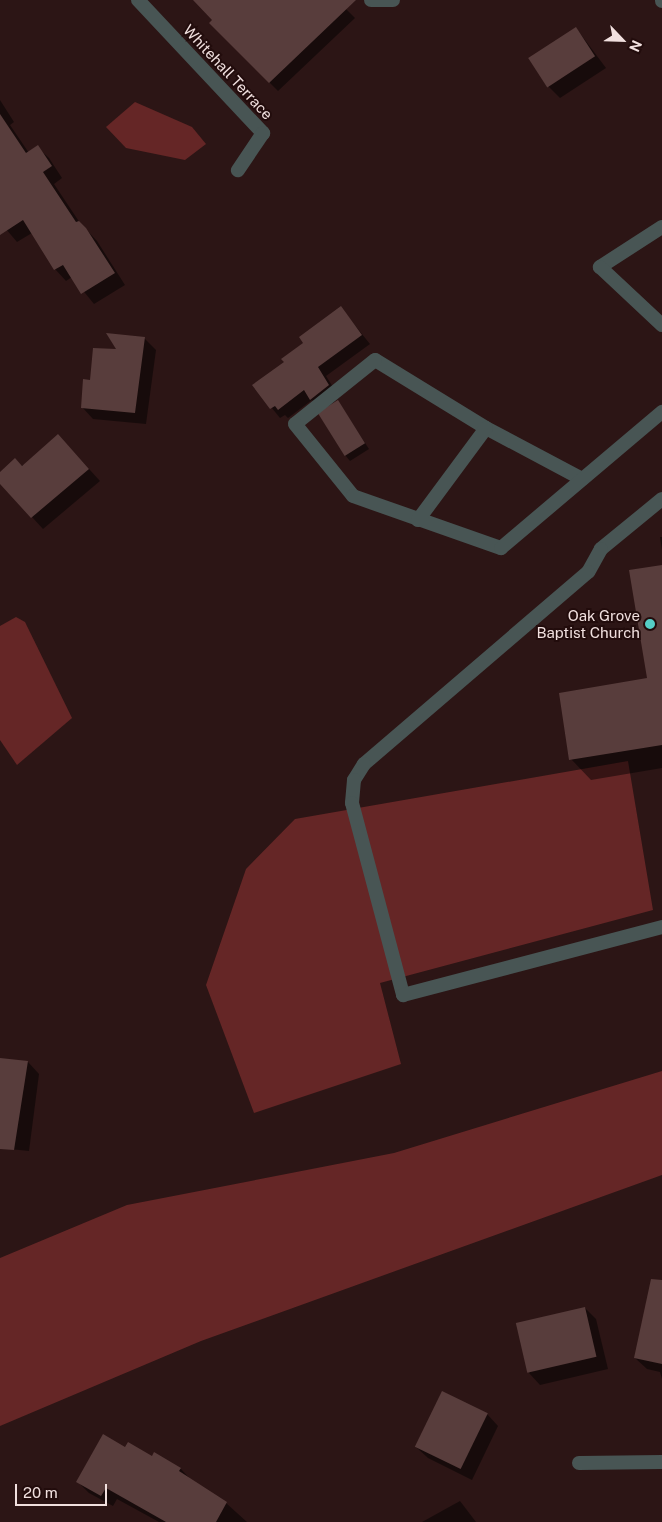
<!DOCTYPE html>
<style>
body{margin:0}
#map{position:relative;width:662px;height:1522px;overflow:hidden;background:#2c1515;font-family:"Public Sans",sans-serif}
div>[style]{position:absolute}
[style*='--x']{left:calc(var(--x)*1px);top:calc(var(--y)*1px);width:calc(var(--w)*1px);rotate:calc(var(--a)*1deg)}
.green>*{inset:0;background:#652626}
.shadow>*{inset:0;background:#0007}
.building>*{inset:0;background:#583d3c;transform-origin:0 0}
.service>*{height:14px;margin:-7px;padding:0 7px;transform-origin:7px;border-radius:7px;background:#485554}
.minor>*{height:14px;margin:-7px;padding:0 7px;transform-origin:7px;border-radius:7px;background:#485554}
.dots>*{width:14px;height:14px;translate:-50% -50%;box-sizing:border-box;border:2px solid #220c0c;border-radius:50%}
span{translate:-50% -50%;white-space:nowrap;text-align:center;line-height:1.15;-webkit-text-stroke:4px #220c0c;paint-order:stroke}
.street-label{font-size:15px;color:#f1e0df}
.poi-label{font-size:15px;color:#f1e0df}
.right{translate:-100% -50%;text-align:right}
.north{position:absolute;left:597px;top:15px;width:50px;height:50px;-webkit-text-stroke:4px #220c0c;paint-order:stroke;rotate:114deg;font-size:14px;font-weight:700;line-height:20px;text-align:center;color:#f1e0df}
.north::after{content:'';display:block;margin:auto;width:18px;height:22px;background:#f1e0df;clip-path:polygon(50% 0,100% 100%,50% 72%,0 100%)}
.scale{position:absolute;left:15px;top:1484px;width:92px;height:22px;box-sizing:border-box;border:2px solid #f1e0df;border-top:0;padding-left:6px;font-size:15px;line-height:18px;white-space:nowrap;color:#f1e0df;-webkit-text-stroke:4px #220c0c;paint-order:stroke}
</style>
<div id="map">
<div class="green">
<div style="clip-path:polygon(135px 102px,192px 127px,206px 144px,185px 160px,126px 148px,106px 127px)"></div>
<div style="clip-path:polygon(16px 617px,25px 622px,72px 718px,17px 765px,0 740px,0 626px)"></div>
<div style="clip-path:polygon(628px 761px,653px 910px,380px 983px,401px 1064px,254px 1113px,206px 985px,246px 869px,295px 819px)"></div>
<div style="clip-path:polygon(662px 1071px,662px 1175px,201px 1341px,0 1426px,0 1258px,127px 1205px,394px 1153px)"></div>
</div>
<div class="shadow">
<div style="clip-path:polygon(194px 0,337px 0,355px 18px,278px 91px,210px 23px,214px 20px)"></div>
<div style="clip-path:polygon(576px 28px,606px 68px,560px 98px,548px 86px)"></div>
<div style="clip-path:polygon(0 100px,14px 122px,10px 125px,29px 153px,37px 147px,49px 158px,62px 178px,54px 184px,80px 223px,97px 241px,125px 285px,94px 304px,72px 277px,66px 281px,55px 269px,32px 233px,17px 242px,0 222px)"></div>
<div style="clip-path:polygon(341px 308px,370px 344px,326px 376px,338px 395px,321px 409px,312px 400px,288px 418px,285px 415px,280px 418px,254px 386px,286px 363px)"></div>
<div style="clip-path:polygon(144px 338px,156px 350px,146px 424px,93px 419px,82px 407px,118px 350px)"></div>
<div style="clip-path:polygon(338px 402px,369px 449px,350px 461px,345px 455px)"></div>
<div style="clip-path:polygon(69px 447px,100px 481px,43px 529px,0 482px,0 474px)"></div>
<div style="clip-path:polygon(660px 537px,662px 537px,662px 550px)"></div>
<div style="clip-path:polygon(662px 566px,662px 768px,591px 780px,571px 759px,648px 680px)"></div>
<div style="clip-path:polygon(0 1059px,28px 1062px,39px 1074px,29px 1151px,0 1148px)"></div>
<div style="clip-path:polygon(585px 1308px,596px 1319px,608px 1369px,540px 1385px,529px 1373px)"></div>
<div style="clip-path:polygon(662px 1326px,662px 1379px,660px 1372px,647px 1369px,635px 1358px)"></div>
<div style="clip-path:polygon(487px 1414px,498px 1426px,472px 1480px,428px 1458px,416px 1447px)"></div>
<div style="clip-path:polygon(126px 1448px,153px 1458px,155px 1454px,181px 1469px,192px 1481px,226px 1503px,247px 1522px,159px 1522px,117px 1499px,113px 1506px,89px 1493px,78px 1482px)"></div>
<div style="clip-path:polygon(460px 1501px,476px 1522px,422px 1522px)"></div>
</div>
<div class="building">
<div style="clip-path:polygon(193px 0,356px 0,269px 83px,209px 23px,212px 20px)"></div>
<div style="left:576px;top:27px;width:35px;height:57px;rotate:57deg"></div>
<div style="clip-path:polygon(0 114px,26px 153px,38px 145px,52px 166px,43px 172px,76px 222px,79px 221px,86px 228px,115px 273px,81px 294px,63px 265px,54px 270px,23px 220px,0 235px)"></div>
<div style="clip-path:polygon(341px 306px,362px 335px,318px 367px,329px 385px,310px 400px,304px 390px,278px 410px,275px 406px,270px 409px,252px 385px,284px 362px,281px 359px,303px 343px,299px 337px)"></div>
<div style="clip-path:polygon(106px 333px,145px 337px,135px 413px,81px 408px,83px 379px,90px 380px,93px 348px,116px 349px)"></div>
<div style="left:338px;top:400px;width:51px;height:24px;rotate:58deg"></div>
<div style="clip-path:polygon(58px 434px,89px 469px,31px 518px,0 484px,0 472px,15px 458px,22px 466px)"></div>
<div style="clip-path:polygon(662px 565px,662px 745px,569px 760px,559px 693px,647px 678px,629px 570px)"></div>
<div style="clip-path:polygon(0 1058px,28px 1061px,14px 1150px,0 1149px)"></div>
<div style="clip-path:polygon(651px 1279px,662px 1280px,662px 1364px,634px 1358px)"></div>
<div style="left:585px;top:1307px;width:51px;height:71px;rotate:77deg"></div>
<div style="left:442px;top:1391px;width:51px;height:62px;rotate:26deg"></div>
<div style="clip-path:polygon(103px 1434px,125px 1447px,128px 1442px,152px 1456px,154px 1452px,181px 1468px,179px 1471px,227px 1502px,216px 1522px,166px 1522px,106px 1488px,101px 1496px,76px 1482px)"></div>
</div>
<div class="service">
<div style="--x:371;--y:0;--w:22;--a:0"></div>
<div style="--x:662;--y:227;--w:74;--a:147.2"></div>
<div style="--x:600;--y:267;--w:85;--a:43.1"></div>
<div style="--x:582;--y:479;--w:109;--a:-152"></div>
<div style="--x:486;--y:428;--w:130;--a:-148.5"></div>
<div style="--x:375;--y:360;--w:102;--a:141.3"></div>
<div style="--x:295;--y:424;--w:92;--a:51.1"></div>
<div style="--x:353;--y:496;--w:157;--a:19.4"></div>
<div style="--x:501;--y:548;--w:211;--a:-40.2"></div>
<div style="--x:662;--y:499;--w:79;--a:140.7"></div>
<div style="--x:601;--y:549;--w:26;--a:119"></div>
<div style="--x:588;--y:572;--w:295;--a:139.4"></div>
<div style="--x:364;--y:764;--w:19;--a:122"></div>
<div style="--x:354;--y:780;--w:23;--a:95"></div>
<div style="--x:352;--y:803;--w:199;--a:75.1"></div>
<div style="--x:403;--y:995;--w:268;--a:-14.7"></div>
<div style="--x:418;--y:520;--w:114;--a:-53.5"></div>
</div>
<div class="minor">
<div style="--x:138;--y:0;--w:183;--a:46.8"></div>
<div style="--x:263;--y:133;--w:45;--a:124"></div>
<div style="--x:662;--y:0;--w:1;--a:90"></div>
<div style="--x:579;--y:1463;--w:83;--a:-0.7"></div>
</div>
<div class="dots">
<div style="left:650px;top:624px;background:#55cec6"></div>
</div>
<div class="street-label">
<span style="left:228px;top:72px;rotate:47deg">Whitehall Terrace</span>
</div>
<div class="poi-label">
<span class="right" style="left:640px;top:624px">Oak Grove<br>Baptist Church</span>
</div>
<div class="north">N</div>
<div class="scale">20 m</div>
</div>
